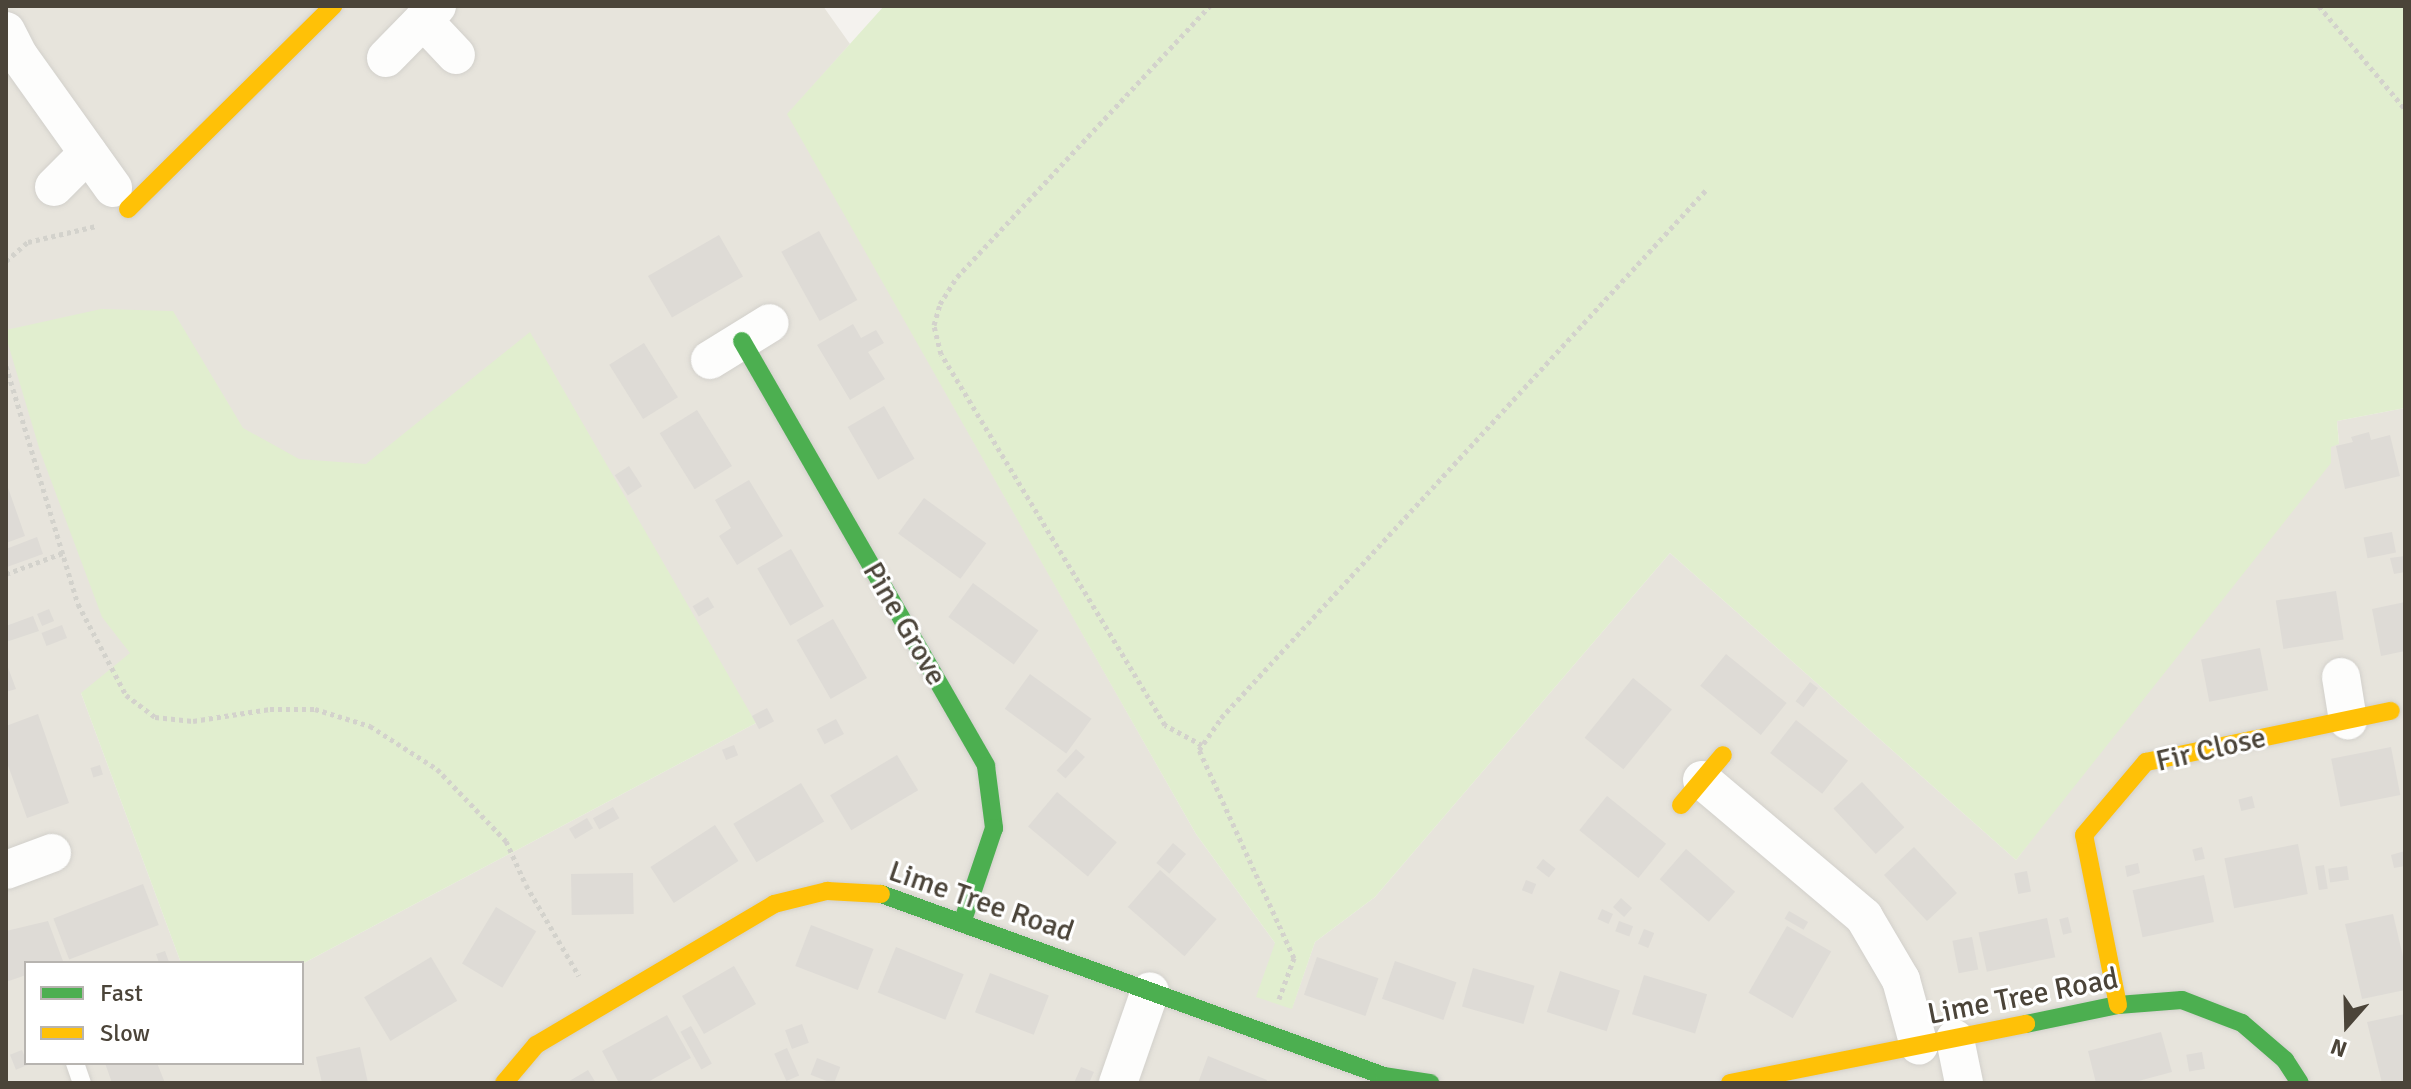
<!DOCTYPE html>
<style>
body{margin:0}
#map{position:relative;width:2411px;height:1089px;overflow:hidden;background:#f4f2ee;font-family:Signika,sans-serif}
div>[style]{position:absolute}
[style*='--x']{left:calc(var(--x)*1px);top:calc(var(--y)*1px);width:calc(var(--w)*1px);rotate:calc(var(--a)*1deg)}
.residential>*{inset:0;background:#e7e4dc}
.green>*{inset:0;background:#e1eecf}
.building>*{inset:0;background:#dedbd6;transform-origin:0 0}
.path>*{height:5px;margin-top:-2.5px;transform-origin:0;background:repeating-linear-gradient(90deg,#d3d2cc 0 4px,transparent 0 8px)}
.roads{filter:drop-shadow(0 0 2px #d2d0cb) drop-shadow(0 0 2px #d2d0cb)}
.lane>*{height:18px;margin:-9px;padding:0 9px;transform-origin:9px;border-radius:9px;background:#fdfdfc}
.street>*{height:38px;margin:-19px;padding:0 19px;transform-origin:19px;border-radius:19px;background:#fdfdfc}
.fast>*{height:18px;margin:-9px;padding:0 9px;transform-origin:9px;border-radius:9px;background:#4caf50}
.slow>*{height:18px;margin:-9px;padding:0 9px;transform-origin:9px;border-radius:9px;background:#ffc107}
span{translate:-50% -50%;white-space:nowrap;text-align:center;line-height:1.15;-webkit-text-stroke:6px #fff;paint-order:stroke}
.street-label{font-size:30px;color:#4b4439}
.frame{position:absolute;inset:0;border:8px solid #4b4439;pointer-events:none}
.legend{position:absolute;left:24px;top:961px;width:280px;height:104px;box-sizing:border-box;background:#fff;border:2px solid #b7b4b0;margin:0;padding:10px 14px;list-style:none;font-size:24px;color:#4b4439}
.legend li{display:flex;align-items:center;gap:16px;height:40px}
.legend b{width:40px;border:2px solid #b7b4b0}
.north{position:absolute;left:2307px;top:985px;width:80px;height:80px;-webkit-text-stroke:6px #fff;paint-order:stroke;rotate:200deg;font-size:22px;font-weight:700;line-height:32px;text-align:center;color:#4b4439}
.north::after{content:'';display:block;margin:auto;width:28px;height:36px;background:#4b4439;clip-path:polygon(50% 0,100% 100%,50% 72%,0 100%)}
</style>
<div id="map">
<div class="residential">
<div style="clip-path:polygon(evenodd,6px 6px,823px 6px,850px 44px,788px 114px,1196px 834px,1275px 943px,1292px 1008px,1315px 942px,1375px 897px,1670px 553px,2016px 860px,2330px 446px,2339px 443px,2337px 421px,2405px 408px,2405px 1083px,6px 1083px,6px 6px,81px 693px,756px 723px,302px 964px,302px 1063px,26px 1063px,26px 963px,181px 963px,81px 693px)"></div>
</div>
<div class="green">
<div style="clip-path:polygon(884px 6px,2405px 6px,2405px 408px,2337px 421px,2339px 444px,2331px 447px,2331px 463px,2016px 860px,1670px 553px,1375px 897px,1315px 942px,1292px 1009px,1256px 997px,1275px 943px,1196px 834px,787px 114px)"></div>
<div style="clip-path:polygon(101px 309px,173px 311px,243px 428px,299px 459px,366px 464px,530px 332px,756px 723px,302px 964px,181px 963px,81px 693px,130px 653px,102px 617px,40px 451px,6px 337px,6px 330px)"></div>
</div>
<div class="building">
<div style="left:819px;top:231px;width:79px;height:43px;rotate:61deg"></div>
<div style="left:719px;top:235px;width:48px;height:82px;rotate:60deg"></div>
<div style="clip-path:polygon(853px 324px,861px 338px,876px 330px,884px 343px,868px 352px,885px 379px,850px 400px,817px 345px)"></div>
<div style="left:644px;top:343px;width:64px;height:41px;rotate:58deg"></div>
<div style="left:884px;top:406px;width:61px;height:42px;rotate:60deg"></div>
<div style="left:697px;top:410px;width:66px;height:44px;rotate:58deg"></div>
<div style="clip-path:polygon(2369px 432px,2371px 440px,2390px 435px,2400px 476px,2345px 489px,2336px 446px,2353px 442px,2351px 437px)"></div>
<div style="left:629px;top:466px;width:24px;height:17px;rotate:57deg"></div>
<div style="clip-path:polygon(749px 480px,783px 536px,737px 565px,719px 536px,731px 528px,715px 500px)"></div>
<div style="clip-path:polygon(6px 482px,25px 536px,6px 543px)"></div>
<div style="left:924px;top:498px;width:77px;height:44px;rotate:36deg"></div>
<div style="left:2392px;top:532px;width:21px;height:29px;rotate:79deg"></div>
<div style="clip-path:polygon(37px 537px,43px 554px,7px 567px,6px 549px)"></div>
<div style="left:791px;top:549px;width:66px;height:39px;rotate:60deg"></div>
<div style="clip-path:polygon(2405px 556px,2405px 572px,2394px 574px,2390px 558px)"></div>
<div style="left:973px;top:583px;width:81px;height:42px;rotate:36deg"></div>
<div style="left:2336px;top:591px;width:49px;height:61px;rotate:81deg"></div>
<div style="left:708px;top:597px;width:12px;height:18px;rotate:59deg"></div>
<div style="clip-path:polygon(2405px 602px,2405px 651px,2381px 656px,2372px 609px)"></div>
<div style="left:49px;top:609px;width:13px;height:13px;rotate:67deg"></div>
<div style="clip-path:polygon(33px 616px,39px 631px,6px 642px,6px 626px)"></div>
<div style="left:833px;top:619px;width:68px;height:42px;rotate:60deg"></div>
<div style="left:62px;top:625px;width:14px;height:22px;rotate:69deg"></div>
<div style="left:2260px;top:648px;width:43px;height:60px;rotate:79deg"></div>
<div style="left:1726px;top:654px;width:78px;height:41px;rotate:39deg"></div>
<div style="clip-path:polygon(6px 662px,16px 689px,6px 692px)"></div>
<div style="left:1030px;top:674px;width:76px;height:43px;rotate:36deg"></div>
<div style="left:1633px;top:678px;width:50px;height:77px;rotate:39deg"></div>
<div style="left:1810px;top:682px;width:10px;height:24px;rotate:37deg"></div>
<div style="left:767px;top:708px;width:15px;height:17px;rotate:62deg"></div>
<div style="clip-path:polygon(38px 714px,69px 803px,27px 818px,6px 760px,6px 726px)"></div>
<div style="left:836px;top:719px;width:17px;height:22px;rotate:62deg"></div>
<div style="left:1796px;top:720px;width:66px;height:42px;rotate:38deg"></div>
<div style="left:734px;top:745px;width:11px;height:13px;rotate:68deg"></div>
<div style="left:2391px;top:747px;width:49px;height:61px;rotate:79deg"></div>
<div style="left:1076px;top:749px;width:12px;height:29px;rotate:42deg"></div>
<div style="left:897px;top:755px;width:41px;height:78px;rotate:59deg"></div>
<div style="left:100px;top:765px;width:10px;height:10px;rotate:73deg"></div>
<div style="left:1862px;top:782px;width:62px;height:39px;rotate:47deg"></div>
<div style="left:801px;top:783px;width:45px;height:79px;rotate:59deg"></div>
<div style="left:1057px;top:792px;width:78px;height:45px;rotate:40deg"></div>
<div style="left:1607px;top:796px;width:76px;height:44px;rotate:39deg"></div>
<div style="left:2252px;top:796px;width:12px;height:14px;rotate:76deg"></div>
<div style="left:613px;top:807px;width:13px;height:23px;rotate:61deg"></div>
<div style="left:587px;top:818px;width:12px;height:21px;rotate:59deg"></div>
<div style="left:715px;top:825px;width:43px;height:77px;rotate:57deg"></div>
<div style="left:1173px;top:843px;width:17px;height:26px;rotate:40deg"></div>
<div style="left:2298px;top:844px;width:51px;height:75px;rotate:79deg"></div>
<div style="left:1914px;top:847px;width:63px;height:41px;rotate:47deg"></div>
<div style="left:2202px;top:847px;width:12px;height:10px;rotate:76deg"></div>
<div style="left:1686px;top:849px;width:65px;height:40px;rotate:41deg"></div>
<div style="clip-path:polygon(2405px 851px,2405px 866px,2394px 868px,2391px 855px)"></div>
<div style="left:1543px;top:859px;width:16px;height:11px;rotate:38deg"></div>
<div style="clip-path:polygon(2138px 863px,2140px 873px,2127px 877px,2125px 866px)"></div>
<div style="left:2324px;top:865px;width:24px;height:9px;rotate:81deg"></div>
<div style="left:2347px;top:866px;width:14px;height:19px;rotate:82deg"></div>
<div style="left:1160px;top:870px;width:75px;height:49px;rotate:41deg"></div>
<div style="left:2027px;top:871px;width:21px;height:13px;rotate:79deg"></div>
<div style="left:633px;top:873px;width:41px;height:62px;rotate:89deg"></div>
<div style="left:2204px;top:875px;width:48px;height:73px;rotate:78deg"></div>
<div style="left:1526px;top:880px;width:11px;height:11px;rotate:22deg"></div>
<div style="left:143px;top:884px;width:44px;height:96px;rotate:69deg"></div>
<div style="left:1621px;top:898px;width:15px;height:12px;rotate:42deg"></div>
<div style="left:496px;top:907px;width:47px;height:66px;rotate:31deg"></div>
<div style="left:1602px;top:909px;width:12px;height:11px;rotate:24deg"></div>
<div style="left:1789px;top:911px;width:22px;height:9px;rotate:30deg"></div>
<div style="clip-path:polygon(2393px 914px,2405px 965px,2405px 990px,2362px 999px,2345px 924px)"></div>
<div style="left:2068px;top:917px;width:16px;height:9px;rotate:76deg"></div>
<div style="left:2047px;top:918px;width:40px;height:70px;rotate:78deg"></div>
<div style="clip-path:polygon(48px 921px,63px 961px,26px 963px,26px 975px,6px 982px,6px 931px)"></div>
<div style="left:1619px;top:921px;width:15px;height:11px;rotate:20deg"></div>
<div style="left:811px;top:925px;width:67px;height:44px;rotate:21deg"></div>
<div style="left:1787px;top:926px;width:51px;height:77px;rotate:30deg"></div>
<div style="left:1644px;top:929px;width:11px;height:16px;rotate:22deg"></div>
<div style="left:1972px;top:937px;width:33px;height:20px;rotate:79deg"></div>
<div style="left:896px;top:947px;width:73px;height:49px;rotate:22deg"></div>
<div style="clip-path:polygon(165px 951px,169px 962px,159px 963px,156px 954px)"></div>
<div style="left:431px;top:957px;width:51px;height:78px;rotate:59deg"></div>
<div style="left:1317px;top:957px;width:65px;height:40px;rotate:19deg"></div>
<div style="left:1395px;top:961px;width:65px;height:40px;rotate:19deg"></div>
<div style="left:734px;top:966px;width:44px;height:60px;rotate:60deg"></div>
<div style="left:1473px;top:968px;width:64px;height:40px;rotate:16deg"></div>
<div style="left:1560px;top:971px;width:63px;height:43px;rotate:18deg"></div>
<div style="left:990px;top:973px;width:63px;height:42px;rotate:21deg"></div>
<div style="left:1644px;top:975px;width:66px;height:41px;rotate:17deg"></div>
<div style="clip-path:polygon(2405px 1014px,2405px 1083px,2382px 1083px,2367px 1022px)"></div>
<div style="clip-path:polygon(667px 1015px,691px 1058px,646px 1083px,619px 1083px,602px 1051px)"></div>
<div style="left:802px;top:1024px;width:20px;height:18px;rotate:70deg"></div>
<div style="left:691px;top:1026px;width:43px;height:12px;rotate:61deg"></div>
<div style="clip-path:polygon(2161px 1032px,2172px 1072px,2131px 1083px,2096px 1083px,2088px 1051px)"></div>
<div style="clip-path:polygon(360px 1047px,368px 1083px,322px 1083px,316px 1057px)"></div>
<div style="left:787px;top:1048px;width:30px;height:14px;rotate:66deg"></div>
<div style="left:22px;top:1050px;width:16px;height:13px;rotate:68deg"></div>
<div style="left:2202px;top:1052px;width:17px;height:16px;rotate:80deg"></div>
<div style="clip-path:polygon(1208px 1056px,1267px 1080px,1266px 1083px,1198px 1083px)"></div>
<div style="left:817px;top:1058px;width:25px;height:18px;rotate:21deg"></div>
<div style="clip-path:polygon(105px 1063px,157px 1063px,165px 1083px,112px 1083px)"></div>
<div style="clip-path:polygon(1081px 1067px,1094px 1072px,1089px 1083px,1074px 1083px)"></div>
<div style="clip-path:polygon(588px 1070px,596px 1083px,566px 1083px)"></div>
</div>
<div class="path">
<div style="--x:2319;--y:6;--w:134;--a:50.1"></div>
<div style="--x:6;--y:261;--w:29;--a:-41"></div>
<div style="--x:28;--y:242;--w:70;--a:-13.2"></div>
<div style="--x:6;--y:366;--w:249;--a:73.2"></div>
<div style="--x:78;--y:604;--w:103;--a:62.2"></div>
<div style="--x:126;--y:695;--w:36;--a:37"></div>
<div style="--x:155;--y:717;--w:38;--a:6"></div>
<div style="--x:193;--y:721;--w:78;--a:-8.9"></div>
<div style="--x:270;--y:709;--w:45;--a:0"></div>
<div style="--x:315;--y:709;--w:58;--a:17.2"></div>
<div style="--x:370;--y:726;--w:80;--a:32.7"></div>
<div style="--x:437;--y:769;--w:100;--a:46.2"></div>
<div style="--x:506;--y:841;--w:48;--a:65.6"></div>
<div style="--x:526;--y:885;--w:105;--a:59.8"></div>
<div style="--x:6;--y:574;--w:63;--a:-20.4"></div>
<div style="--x:1202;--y:745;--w:42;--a:-151.6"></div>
<div style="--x:1165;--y:725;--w:433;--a:-121.1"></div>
<div style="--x:941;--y:354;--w:30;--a:-104"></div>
<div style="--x:934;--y:325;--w:22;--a:-74"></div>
<div style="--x:940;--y:304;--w:32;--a:-58"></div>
<div style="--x:957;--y:277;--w:371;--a:-47"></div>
<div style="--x:1279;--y:999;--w:44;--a:-69.9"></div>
<div style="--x:1294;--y:958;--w:229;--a:-114.5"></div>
<div style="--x:1199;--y:750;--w:39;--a:-55"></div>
<div style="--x:1221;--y:718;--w:718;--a:-47.43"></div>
</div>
<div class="roads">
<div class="lane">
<div style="--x:75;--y:1063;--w:21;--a:71"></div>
</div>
<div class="street">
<div style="--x:423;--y:20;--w:48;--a:46.7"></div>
<div style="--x:6;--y:31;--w:28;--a:63"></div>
<div style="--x:19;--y:56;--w:162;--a:54.5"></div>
<div style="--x:386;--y:58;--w:73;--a:-45.6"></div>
<div style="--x:54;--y:187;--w:48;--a:-45"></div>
<div style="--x:710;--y:360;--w:70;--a:-31.7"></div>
<div style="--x:2341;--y:677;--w:44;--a:80.8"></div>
<div style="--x:1702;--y:780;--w:212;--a:40.2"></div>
<div style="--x:1864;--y:917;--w:73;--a:59.6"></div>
<div style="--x:1901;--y:980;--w:68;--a:74.7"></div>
<div style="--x:6;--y:870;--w:49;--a:-20.3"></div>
<div style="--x:1955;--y:1039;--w:45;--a:78.4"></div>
<div style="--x:1118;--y:1083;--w:97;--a:-70.8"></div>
</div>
<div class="fast">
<div style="--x:742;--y:341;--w:490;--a:60.1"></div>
<div style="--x:986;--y:766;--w:63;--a:82.6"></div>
<div style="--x:994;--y:828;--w:100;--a:108.6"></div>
<div style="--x:881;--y:894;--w:535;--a:19.89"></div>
<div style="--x:1384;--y:1076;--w:47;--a:8.7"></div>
<div style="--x:2026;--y:1024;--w:94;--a:-11.7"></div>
<div style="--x:2118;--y:1005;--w:64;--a:-4.5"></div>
<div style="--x:2182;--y:1000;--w:64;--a:21"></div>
<div style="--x:2242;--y:1023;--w:57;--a:40.7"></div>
<div style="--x:2285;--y:1060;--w:27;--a:57"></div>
</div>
<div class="slow">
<div style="--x:128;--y:209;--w:289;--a:-44.7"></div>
<div style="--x:1681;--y:805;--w:65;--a:-50"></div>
<div style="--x:2118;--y:1005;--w:173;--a:-101.3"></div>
<div style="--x:2084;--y:835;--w:96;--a:-49.7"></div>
<div style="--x:2146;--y:762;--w:250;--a:-11.8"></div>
<div style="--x:504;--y:1083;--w:50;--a:-49.9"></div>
<div style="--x:536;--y:1045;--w:277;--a:-30.6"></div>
<div style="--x:774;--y:904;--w:55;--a:-13.8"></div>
<div style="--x:827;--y:891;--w:54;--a:3.2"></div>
<div style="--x:1730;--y:1083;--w:302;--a:-11.3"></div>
</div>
</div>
<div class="street-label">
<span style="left:904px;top:624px;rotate:60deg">Pine Grove</span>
<span style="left:2211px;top:750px;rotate:-13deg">Fir Close</span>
<span style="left:981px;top:902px;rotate:19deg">Lime Tree Road</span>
<span style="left:2023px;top:997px;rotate:-11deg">Lime Tree Road</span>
</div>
<div class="frame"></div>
<ul class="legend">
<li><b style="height:10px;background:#4caf50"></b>Fast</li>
<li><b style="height:10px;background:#ffc107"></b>Slow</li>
</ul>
<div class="north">N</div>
</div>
